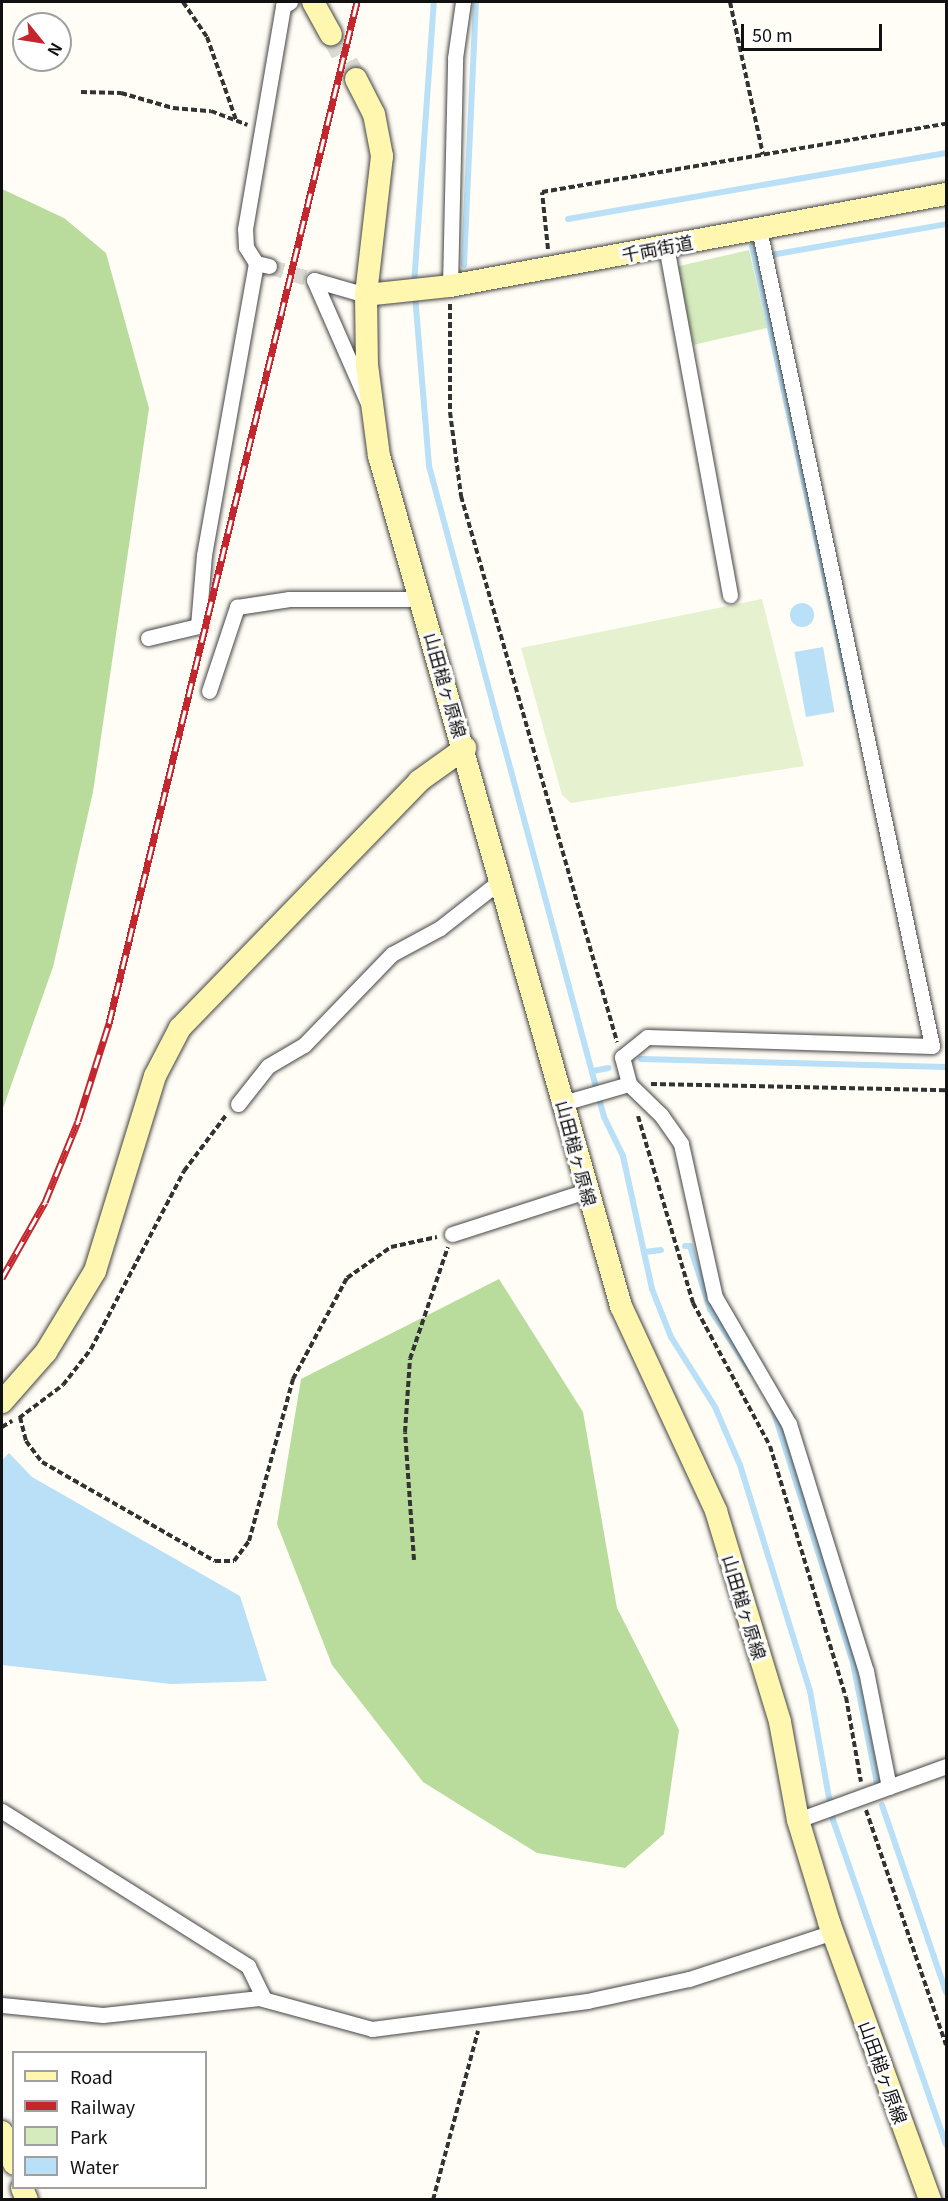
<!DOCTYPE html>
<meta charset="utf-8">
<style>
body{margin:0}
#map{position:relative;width:948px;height:2201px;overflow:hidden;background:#fffdf5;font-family:Georgia,"Noto Sans JP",serif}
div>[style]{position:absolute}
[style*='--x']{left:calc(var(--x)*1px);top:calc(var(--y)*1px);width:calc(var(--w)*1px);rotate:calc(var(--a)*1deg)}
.green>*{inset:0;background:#d5ebbd;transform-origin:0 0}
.forest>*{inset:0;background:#b9dc9c}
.pitch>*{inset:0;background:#e6f2cf}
.water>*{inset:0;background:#b9e0f7;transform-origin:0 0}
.round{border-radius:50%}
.stream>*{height:6px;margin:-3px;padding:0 3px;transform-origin:3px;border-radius:3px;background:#b9e0f7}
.street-tunnel>*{height:15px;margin-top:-7.5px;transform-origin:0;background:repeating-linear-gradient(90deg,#dbdad3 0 15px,transparent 0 23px)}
.secondary-tunnel>*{height:22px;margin-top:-11px;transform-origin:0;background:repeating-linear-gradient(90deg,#dbdad3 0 22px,transparent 0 33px)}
.path>*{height:4px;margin-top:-2px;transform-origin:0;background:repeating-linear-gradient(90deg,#333 0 6px,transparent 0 9px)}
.roads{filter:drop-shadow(0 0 2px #444) drop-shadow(0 0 2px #444)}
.street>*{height:15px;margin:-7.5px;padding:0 7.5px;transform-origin:7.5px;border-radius:7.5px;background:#fff}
.secondary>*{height:22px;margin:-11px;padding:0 11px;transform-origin:11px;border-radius:11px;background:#fff6b0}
.rail>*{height:7px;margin-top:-3.5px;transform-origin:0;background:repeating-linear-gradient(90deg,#fff 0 14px,#c4262e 0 28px);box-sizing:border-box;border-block:2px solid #c4262e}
span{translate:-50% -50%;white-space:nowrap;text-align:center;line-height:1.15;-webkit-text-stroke:6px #fff;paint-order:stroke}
.street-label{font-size:18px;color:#111}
.frame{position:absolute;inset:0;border:3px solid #111;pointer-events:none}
.legend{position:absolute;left:12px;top:2051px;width:195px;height:138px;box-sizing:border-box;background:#fff;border:2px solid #a0a0a0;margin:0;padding:8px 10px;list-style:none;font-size:18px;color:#111}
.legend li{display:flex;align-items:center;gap:12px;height:30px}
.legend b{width:30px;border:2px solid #a0a0a0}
.north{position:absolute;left:12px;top:12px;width:60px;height:60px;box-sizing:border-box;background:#fff;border:2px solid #a0a0a0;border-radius:50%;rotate:120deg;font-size:16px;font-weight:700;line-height:24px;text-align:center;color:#111}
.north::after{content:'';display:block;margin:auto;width:21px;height:27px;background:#c4262e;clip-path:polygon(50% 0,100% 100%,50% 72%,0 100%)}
.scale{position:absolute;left:741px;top:24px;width:141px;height:27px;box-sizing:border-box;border:3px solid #111;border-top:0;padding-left:8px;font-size:18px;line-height:21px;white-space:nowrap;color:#111;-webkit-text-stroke:4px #fff;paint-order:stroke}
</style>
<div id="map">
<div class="green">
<div style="left:749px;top:250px;width:80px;height:75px;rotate:77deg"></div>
</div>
<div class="forest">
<div style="clip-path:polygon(2px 189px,64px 218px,106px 253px,149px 408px,93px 792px,53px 967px,2px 1111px)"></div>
<div style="clip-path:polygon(499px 1279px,583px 1412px,617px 1608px,679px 1730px,664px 1834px,625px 1868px,537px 1853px,423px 1782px,332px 1665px,277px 1524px,301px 1379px)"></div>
</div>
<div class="pitch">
<div style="clip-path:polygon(762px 599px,804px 766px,571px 803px,562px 795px,521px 648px)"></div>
</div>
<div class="water">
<div class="round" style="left:790px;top:603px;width:24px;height:24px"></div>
<div style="left:823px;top:647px;width:66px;height:29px;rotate:80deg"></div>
<div style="clip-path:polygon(9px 1453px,32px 1477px,240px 1596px,267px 1681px,171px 1684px,2px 1665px,2px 1460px)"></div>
</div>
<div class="stream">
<div style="--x:568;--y:219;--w:384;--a:-9.9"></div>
<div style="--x:752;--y:246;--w:481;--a:77.6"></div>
<div style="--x:771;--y:255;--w:178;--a:-10"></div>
<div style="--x:464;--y:265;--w:263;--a:-87.4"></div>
<div style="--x:414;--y:285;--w:284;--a:-86"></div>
<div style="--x:415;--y:295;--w:172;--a:85.3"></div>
<div style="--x:429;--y:466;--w:674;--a:74.95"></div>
<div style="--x:604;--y:1117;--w:43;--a:64"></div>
<div style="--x:623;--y:1156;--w:136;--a:77.7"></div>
<div style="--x:652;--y:1289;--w:52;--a:68.4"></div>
<div style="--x:671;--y:1337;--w:83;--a:57.8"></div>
<div style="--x:715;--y:1407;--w:63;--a:66.7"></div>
<div style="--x:740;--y:1465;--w:237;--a:72.8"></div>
<div style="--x:810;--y:1691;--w:131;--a:79.9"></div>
<div style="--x:833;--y:1820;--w:344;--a:70.8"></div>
<div style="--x:641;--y:1059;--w:305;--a:1.5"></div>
<div style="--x:593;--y:1071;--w:16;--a:-11"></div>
<div style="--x:685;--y:1246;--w:5;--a:0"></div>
<div style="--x:690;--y:1246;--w:66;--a:72.4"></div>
<div style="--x:710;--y:1309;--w:75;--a:56.9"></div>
<div style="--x:645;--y:1252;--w:16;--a:-7"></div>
<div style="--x:773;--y:1409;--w:266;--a:72.5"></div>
<div style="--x:853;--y:1663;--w:122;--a:78.7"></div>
<div style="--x:882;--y:1805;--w:198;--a:71.1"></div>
</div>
<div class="street-tunnel">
<div style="--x:269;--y:266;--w:47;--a:17.3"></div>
</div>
<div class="secondary-tunnel">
<div style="--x:331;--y:34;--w:51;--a:60.9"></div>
</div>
<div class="path">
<div style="--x:183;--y:2;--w:42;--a:55.6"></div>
<div style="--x:207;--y:37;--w:88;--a:70.7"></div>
<div style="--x:730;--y:2;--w:156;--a:77.8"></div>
<div style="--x:81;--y:92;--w:40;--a:1.4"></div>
<div style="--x:121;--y:93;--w:54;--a:16.1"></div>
<div style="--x:173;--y:108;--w:38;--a:5"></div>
<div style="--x:211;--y:111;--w:39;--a:21"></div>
<div style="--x:548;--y:249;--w:57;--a:-96"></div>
<div style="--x:542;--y:192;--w:410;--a:-9.6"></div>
<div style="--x:450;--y:304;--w:108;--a:90"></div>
<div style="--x:450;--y:412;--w:85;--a:82.5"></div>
<div style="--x:461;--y:496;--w:568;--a:74.05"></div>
<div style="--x:651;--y:1084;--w:295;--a:1.2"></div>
<div style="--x:638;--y:1116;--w:195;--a:73.6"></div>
<div style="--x:693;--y:1303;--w:162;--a:61.7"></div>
<div style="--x:770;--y:1446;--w:262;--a:73.2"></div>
<div style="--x:846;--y:1697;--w:86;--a:80"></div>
<div style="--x:20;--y:1417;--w:25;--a:76"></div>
<div style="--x:26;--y:1441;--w:26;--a:53"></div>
<div style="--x:42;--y:1462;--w:199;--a:29.8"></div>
<div style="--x:215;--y:1561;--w:19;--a:0"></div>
<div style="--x:234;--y:1561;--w:25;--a:-53"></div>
<div style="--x:249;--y:1541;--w:168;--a:-74.8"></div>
<div style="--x:293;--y:1379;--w:115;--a:-61.9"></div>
<div style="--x:347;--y:1278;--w:54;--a:-35.2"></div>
<div style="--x:391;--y:1247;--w:47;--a:-12.3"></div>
<div style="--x:19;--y:1418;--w:55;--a:-36.9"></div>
<div style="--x:63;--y:1385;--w:46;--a:-52.1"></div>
<div style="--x:91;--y:1349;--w:201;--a:-62.4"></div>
<div style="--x:184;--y:1171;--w:71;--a:-53"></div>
<div style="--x:2;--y:1427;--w:12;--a:-31"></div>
<div style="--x:414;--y:1560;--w:128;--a:-94"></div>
<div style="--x:405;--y:1432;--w:73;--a:-86.1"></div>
<div style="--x:410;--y:1359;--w:118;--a:-71.3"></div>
<div style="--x:866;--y:1810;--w:248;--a:71.2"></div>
<div style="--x:433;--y:2200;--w:175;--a:-75.1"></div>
</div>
<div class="roads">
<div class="street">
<div style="--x:759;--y:229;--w:835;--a:78.04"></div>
<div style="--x:932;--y:1046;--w:285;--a:-178.2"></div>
<div style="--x:647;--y:1037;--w:32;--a:141"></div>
<div style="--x:622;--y:1057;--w:28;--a:75"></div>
<div style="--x:629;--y:1084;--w:45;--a:44.1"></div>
<div style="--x:661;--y:1115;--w:35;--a:55"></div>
<div style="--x:681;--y:1144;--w:157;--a:77.5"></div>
<div style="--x:715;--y:1297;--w:147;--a:59.8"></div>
<div style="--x:789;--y:1424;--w:259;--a:72.7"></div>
<div style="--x:866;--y:1671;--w:118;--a:78.8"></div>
<div style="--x:666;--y:246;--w:355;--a:79.6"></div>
<div style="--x:269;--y:266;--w:13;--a:-167"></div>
<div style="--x:256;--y:263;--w:19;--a:-122"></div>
<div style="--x:246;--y:247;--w:18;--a:-93"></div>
<div style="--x:245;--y:229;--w:226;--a:-80.3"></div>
<div style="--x:283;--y:6;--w:8;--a:-30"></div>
<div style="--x:314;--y:280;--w:132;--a:66.3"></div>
<div style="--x:314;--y:280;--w:54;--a:16.1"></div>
<div style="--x:450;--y:286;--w:228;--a:-88.7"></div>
<div style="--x:455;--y:58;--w:57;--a:-81.9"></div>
<div style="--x:148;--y:638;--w:51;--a:-13.5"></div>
<div style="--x:198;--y:626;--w:71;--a:-85.2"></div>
<div style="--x:204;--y:555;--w:297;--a:-79.9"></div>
<div style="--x:209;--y:691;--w:89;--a:-71.6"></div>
<div style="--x:237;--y:607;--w:53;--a:-8.7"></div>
<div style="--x:289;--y:599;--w:132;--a:0"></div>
<div style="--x:563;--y:1103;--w:69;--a:-16.1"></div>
<div style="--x:238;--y:1104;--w:48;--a:-51.7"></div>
<div style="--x:268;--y:1066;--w:42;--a:-30.3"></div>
<div style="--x:304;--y:1045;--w:127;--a:-46"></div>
<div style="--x:392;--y:954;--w:55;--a:-28.4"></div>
<div style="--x:440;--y:928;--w:76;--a:-38.1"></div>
<div style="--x:452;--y:1234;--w:141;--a:-17.8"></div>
<div style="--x:2;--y:1811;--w:291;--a:32.2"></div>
<div style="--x:248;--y:1966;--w:37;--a:64"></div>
<div style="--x:798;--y:1820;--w:158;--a:-20"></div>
<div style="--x:2;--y:2005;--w:101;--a:5.7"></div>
<div style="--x:103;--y:2015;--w:157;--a:-6.2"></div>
<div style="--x:259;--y:1998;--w:117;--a:15.3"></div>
<div style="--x:372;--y:2029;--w:217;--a:-7.4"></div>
<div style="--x:587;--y:2001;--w:104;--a:-12.2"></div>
<div style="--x:689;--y:1979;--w:151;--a:-18.1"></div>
</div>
<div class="secondary">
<div style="--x:313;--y:2;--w:37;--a:61"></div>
<div style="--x:356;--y:79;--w:39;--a:63"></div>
<div style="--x:374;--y:114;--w:43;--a:79.2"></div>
<div style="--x:382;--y:156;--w:140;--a:96.6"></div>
<div style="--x:366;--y:295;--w:70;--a:89.2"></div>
<div style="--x:367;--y:365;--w:92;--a:82.5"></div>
<div style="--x:379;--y:456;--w:884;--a:74.11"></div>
<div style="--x:621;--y:1306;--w:226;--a:65.1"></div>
<div style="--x:716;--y:1511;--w:220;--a:73.1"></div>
<div style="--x:780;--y:1722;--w:100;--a:79.6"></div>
<div style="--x:798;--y:1820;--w:107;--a:73.1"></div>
<div style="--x:829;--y:1922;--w:296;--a:70"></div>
<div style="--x:366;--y:295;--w:84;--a:-6.1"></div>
<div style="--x:450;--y:286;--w:504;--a:-10.51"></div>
<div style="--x:2;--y:1402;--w:67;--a:-48.7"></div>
<div style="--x:46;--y:1352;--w:95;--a:-58.8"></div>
<div style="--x:95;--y:1271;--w:204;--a:-72.9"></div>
<div style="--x:155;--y:1076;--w:54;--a:-62.5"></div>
<div style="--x:180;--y:1028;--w:344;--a:-45.9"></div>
<div style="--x:419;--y:781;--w:57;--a:-35.7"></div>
<div style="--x:2;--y:2132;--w:34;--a:69"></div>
<div style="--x:22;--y:2188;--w:13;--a:67"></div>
</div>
</div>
<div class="rail">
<div style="--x:2;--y:1278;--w:87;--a:-60.5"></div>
<div style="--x:45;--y:1202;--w:87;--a:-67.8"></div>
<div style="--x:78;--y:1121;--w:103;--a:-72.4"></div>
<div style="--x:109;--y:1023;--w:1051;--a:-76.35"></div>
</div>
<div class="street-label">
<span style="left:657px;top:248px;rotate:-11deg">千両街道</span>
<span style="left:446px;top:685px;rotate:74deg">山田槌ヶ原線</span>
<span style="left:577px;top:1153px;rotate:75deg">山田槌ヶ原線</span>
<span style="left:745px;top:1607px;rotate:73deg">山田槌ヶ原線</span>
<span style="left:884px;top:2072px;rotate:70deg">山田槌ヶ原線</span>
</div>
<div class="frame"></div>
<ul class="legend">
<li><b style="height:8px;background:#fff6b0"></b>Road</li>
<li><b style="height:8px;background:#c4262e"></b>Railway</li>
<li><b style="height:16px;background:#d5ebbd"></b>Park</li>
<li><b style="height:16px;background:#b9e0f7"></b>Water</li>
</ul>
<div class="north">N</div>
<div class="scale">50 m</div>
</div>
